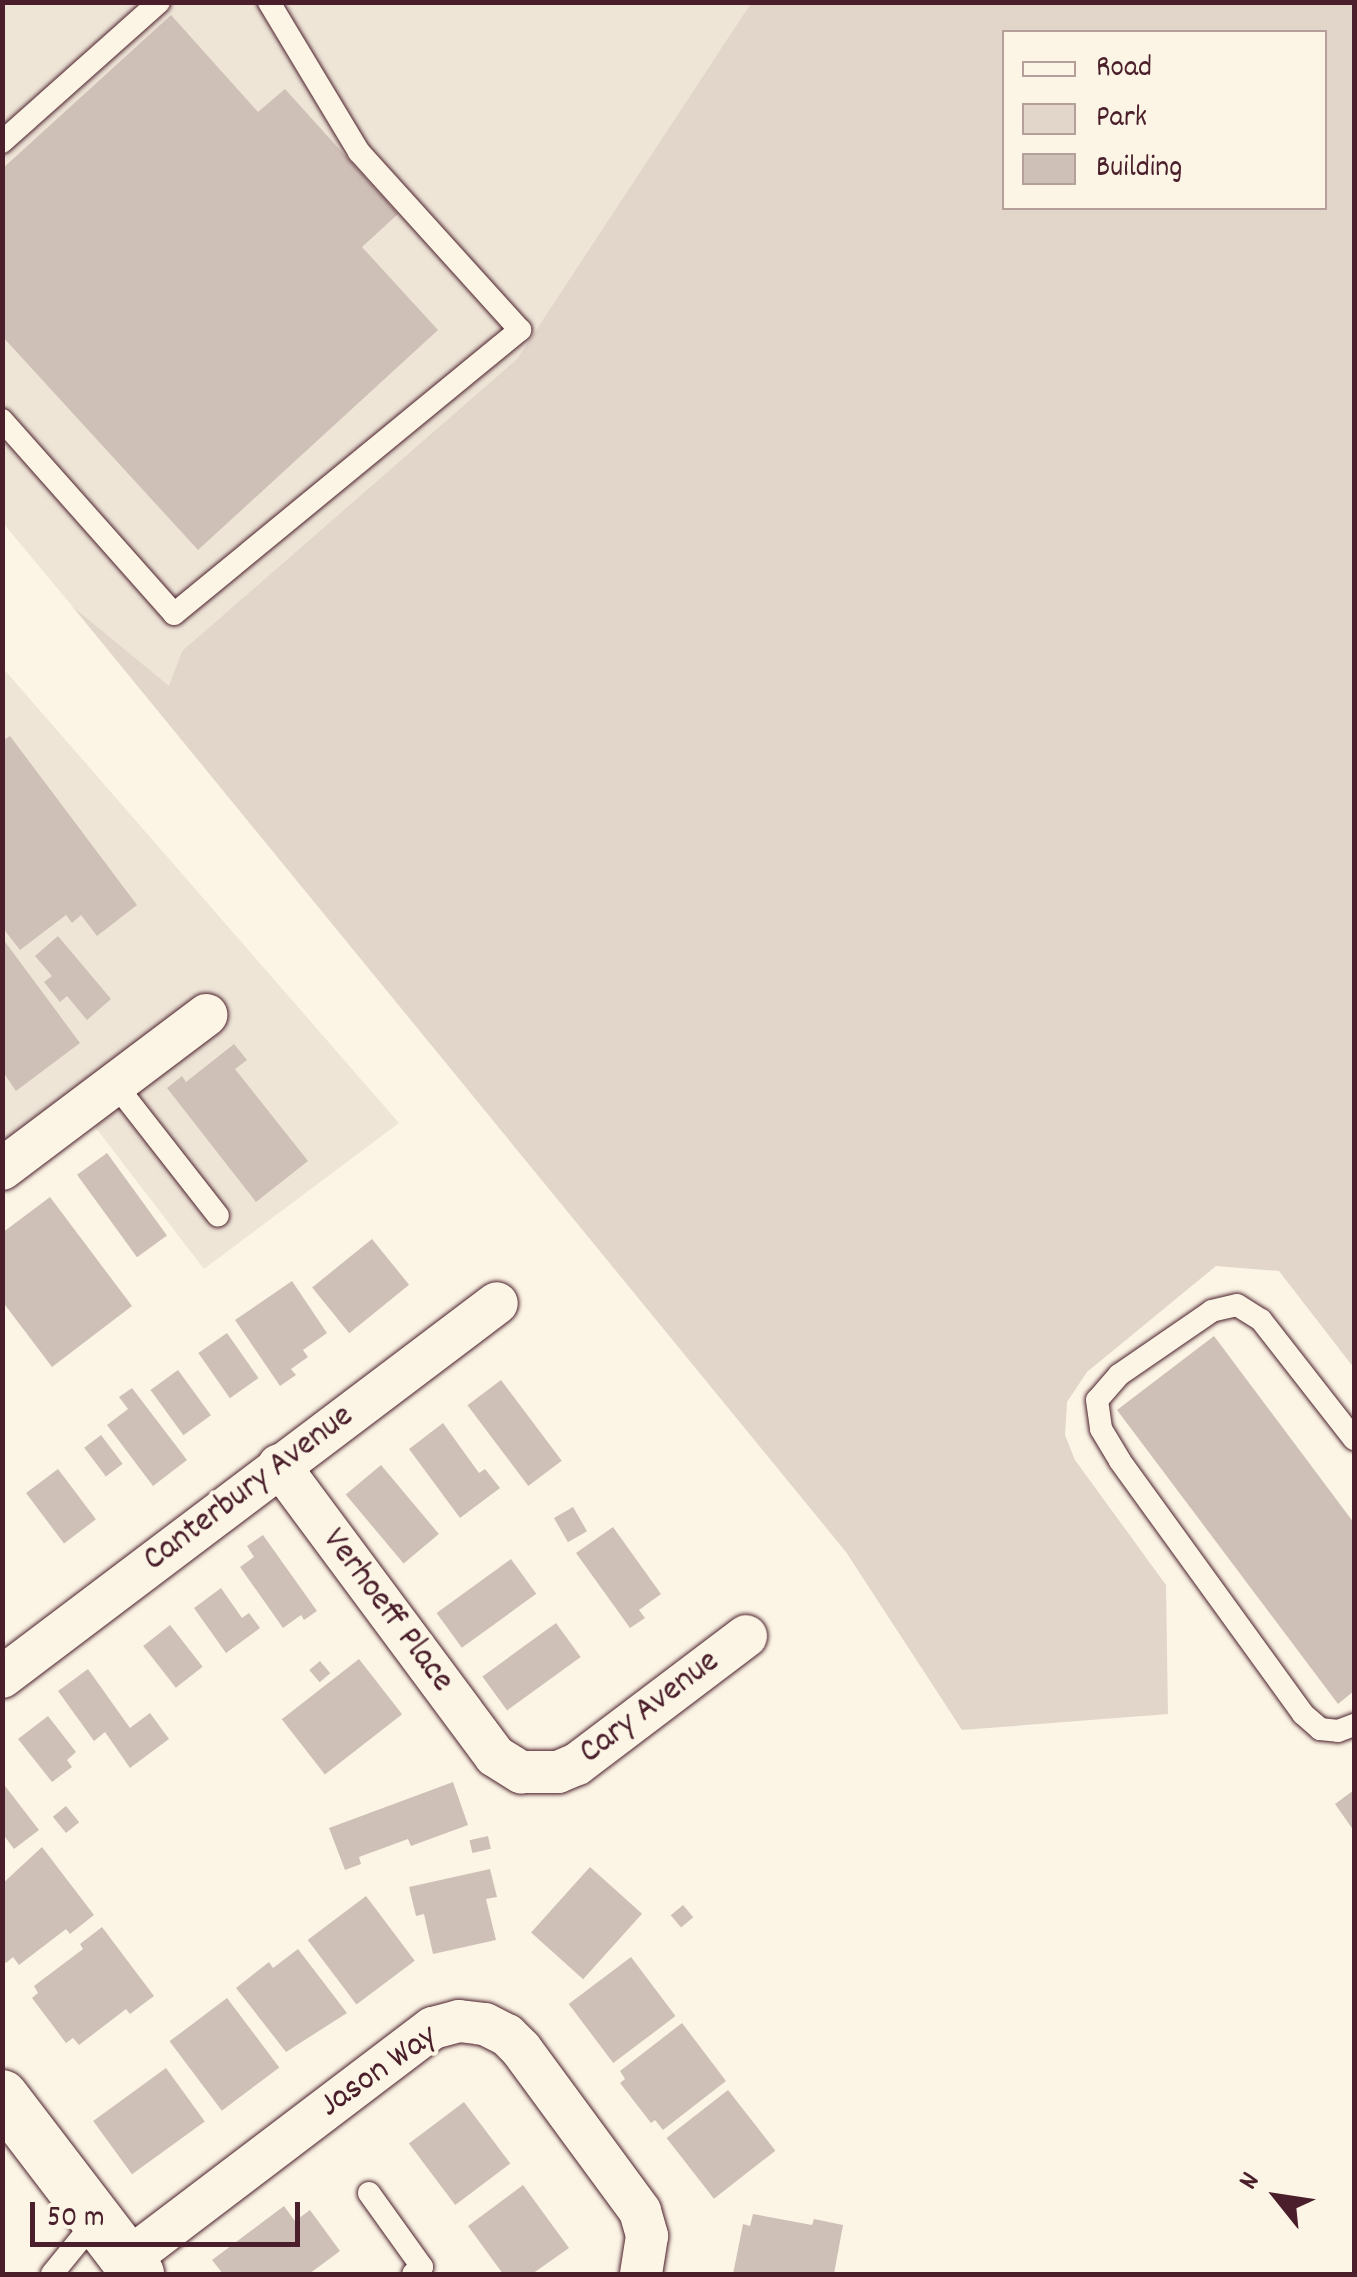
<!DOCTYPE html>
<style>
body{margin:0}
#map{position:relative;width:1357px;height:2277px;overflow:hidden;background:#fcf5e5;font-family:Dekko,sans-serif}
div>[style]{position:absolute}
[style*='--x']{left:calc(var(--x)*1px);top:calc(var(--y)*1px);width:calc(var(--w)*1px);rotate:calc(var(--a)*1deg)}
.built>*{inset:0;background:#eee5d7}
.green>*{inset:0;background:#e2d5ca}
.building>*{inset:0;background:#cfc0b7;transform-origin:0 0}
.roads{filter:drop-shadow(0 0 2px #4a1f2b) drop-shadow(0 0 2px #4a1f2b)}
.service>*{height:22px;margin:-11px;padding:0 11px;transform-origin:11px;border-radius:11px;background:#fcf5e5}
.minor>*{height:42px;margin:-21px;padding:0 21px;transform-origin:21px;border-radius:21px;background:#fcf5e5}
.tertiary>*{height:52px;margin:-26px;padding:0 26px;transform-origin:26px;border-radius:26px;background:#fcf5e5}
span{translate:-50% -50%;white-space:nowrap;text-align:center;line-height:1.15;-webkit-text-stroke:8px #fcf5e5;paint-order:stroke}
.street-label{font-size:35px;color:#4a1f2b}
.frame{position:absolute;inset:0;border:5px solid #4a1f2b;pointer-events:none}
.legend{position:absolute;left:1002px;top:30px;width:325px;height:180px;box-sizing:border-box;background:#fcf5e5;border:2px solid #b59f9b;margin:0;padding:12px 18px;list-style:none;font-size:30px;color:#4a1f2b}
.legend li{display:flex;align-items:center;gap:20px;height:50px}
.legend b{width:50px;border:2px solid #b59f9b}
.north{position:absolute;left:1227px;top:2147px;width:100px;height:100px;-webkit-text-stroke:8px #fcf5e5;paint-order:stroke;rotate:300deg;font-size:28px;font-weight:700;line-height:40px;text-align:center;color:#4a1f2b}
.north::after{content:'';display:block;margin:auto;width:35px;height:45px;background:#4a1f2b;clip-path:polygon(50% 0,100% 100%,50% 72%,0 100%)}
.scale{position:absolute;left:30px;top:2202px;width:270px;height:45px;box-sizing:border-box;border:5px solid #4a1f2b;border-top:0;padding-left:12px;font-size:30px;line-height:35px;white-space:nowrap;color:#4a1f2b;-webkit-text-stroke:8px #fcf5e5;paint-order:stroke}
</style>
<div id="map">
<div class="built">
<div style="clip-path:polygon(2px 3px,751px 3px,517px 359px,182px 651px,169px 687px,72px 606px,3px 523px)"></div>
<div style="clip-path:polygon(2px 667px,399px 1123px,204px 1269px,82px 1110px,3px 1169px)"></div>
</div>
<div class="green">
<div style="clip-path:polygon(evenodd,751px 3px,1354px 3px,1354px 1368px,1279px 1271px,1216px 1266px,1087px 1372px,1067px 1402px,1065px 1435px,1075px 1460px,1166px 1585px,1168px 1714px,962px 1730px,846px 1552px,72px 606px,169px 686px,182px 651px,517px 359px,751px 3px,1004px 32px,1324px 32px,1324px 208px,1004px 208px,1004px 32px)"></div>
</div>
<div class="building">
<div style="clip-path:polygon(171px 15px,258px 112px,285px 89px,398px 214px,362px 247px,438px 330px,198px 550px,2px 336px,2px 169px)"></div>
<div style="clip-path:polygon(10px 736px,137px 905px,97px 936px,81px 915px,72px 923px,66px 915px,20px 950px,2px 927px,2px 741px)"></div>
<div style="clip-path:polygon(58px 936px,111px 999px,87px 1020px,67px 996px,60px 1002px,44px 982px,52px 976px,35px 956px)"></div>
<div style="clip-path:polygon(3px 939px,80px 1043px,16px 1091px,3px 1072px)"></div>
<div style="clip-path:polygon(234px 1044px,247px 1060px,235px 1069px,308px 1161px,256px 1202px,167px 1088px,182px 1076px,186px 1082px)"></div>
<div style="left:107px;top:1153px;width:102px;height:37px;rotate:54deg"></div>
<div style="clip-path:polygon(50px 1197px,132px 1306px,52px 1367px,2px 1301px,2px 1233px)"></div>
<div style="left:372px;top:1239px;width:59px;height:77px;rotate:51deg"></div>
<div style="clip-path:polygon(292px 1281px,327px 1333px,303px 1350px,308px 1357px,291px 1369px,296px 1375px,280px 1386px,235px 1320px)"></div>
<div style="left:227px;top:1333px;width:55px;height:35px;rotate:55deg"></div>
<div style="clip-path:polygon(1214px 1336px,1354px 1523px,1354px 1691px,1338px 1704px,1117px 1410px)"></div>
<div style="left:178px;top:1370px;width:56px;height:34px;rotate:54deg"></div>
<div style="left:501px;top:1380px;width:101px;height:42px;rotate:53deg"></div>
<div style="clip-path:polygon(132px 1388px,187px 1460px,153px 1486px,107px 1425px,128px 1409px,119px 1397px)"></div>
<div style="clip-path:polygon(443px 1423px,479px 1473px,485px 1469px,500px 1488px,460px 1518px,409px 1449px)"></div>
<div style="left:101px;top:1435px;width:36px;height:21px;rotate:53deg"></div>
<div style="left:381px;top:1465px;width:90px;height:46px;rotate:50deg"></div>
<div style="left:58px;top:1469px;width:63px;height:40px;rotate:53deg"></div>
<div style="left:573px;top:1507px;width:28px;height:22px;rotate:60deg"></div>
<div style="clip-path:polygon(613px 1527px,661px 1594px,639px 1610px,645px 1618px,630px 1628px,576px 1553px)"></div>
<div style="clip-path:polygon(263px 1535px,317px 1611px,304px 1620px,301px 1615px,283px 1628px,240px 1567px,254px 1557px,247px 1546px)"></div>
<div style="left:511px;top:1559px;width:43px;height:92px;rotate:54deg"></div>
<div style="clip-path:polygon(221px 1588px,242px 1618px,249px 1613px,260px 1628px,226px 1653px,194px 1608px)"></div>
<div style="left:556px;top:1623px;width:42px;height:91px;rotate:54deg"></div>
<div style="left:170px;top:1625px;width:53px;height:34px;rotate:52deg"></div>
<div style="left:359px;top:1659px;width:70px;height:98px;rotate:52deg"></div>
<div style="left:320px;top:1661px;width:16px;height:14px;rotate:50deg"></div>
<div style="clip-path:polygon(88px 1669px,130px 1728px,150px 1713px,169px 1739px,130px 1768px,105px 1732px,94px 1741px,58px 1691px)"></div>
<div style="clip-path:polygon(48px 1716px,76px 1752px,67px 1760px,72px 1767px,52px 1782px,18px 1739px)"></div>
<div style="clip-path:polygon(2px 1782px,39px 1830px,14px 1849px,2px 1833px)"></div>
<div style="clip-path:polygon(453px 1782px,468px 1825px,411px 1846px,408px 1839px,359px 1857px,361px 1864px,345px 1870px,329px 1828px)"></div>
<div style="clip-path:polygon(1354px 1790px,1354px 1831px,1335px 1804px)"></div>
<div style="left:66px;top:1806px;width:21px;height:17px;rotate:51deg"></div>
<div style="left:488px;top:1836px;width:13px;height:19px;rotate:77deg"></div>
<div style="clip-path:polygon(42px 1847px,94px 1915px,70px 1934px,66px 1929px,19px 1965px,13px 1957px,6px 1963px,2px 1958px,2px 1884px)"></div>
<div style="left:590px;top:1867px;width:70px;height:88px;rotate:42deg"></div>
<div style="clip-path:polygon(490px 1869px,497px 1897px,486px 1899px,496px 1940px,433px 1954px,424px 1914px,416px 1916px,409px 1887px)"></div>
<div style="left:366px;top:1896px;width:81px;height:73px;rotate:53deg"></div>
<div style="left:683px;top:1905px;width:16px;height:16px;rotate:50deg"></div>
<div style="clip-path:polygon(102px 1927px,154px 1996px,130px 2014px,126px 2009px,79px 2045px,73px 2038px,66px 2043px,32px 1998px,38px 1993px,34px 1986px,83px 1949px,80px 1944px)"></div>
<div style="clip-path:polygon(298px 1949px,347px 2013px,286px 2052px,236px 1988px,269px 1962px,273px 1968px)"></div>
<div style="left:631px;top:1957px;width:74px;height:78px;rotate:53deg"></div>
<div style="left:227px;top:1998px;width:87px;height:72px;rotate:53deg"></div>
<div style="clip-path:polygon(682px 2023px,726px 2081px,663px 2130px,655px 2120px,651px 2123px,620px 2083px,625px 2079px,620px 2071px)"></div>
<div style="left:166px;top:2068px;width:66px;height:90px;rotate:54deg"></div>
<div style="left:728px;top:2090px;width:77px;height:78px;rotate:52deg"></div>
<div style="left:464px;top:2102px;width:77px;height:69px;rotate:53deg"></div>
<div style="clip-path:polygon(523px 2185px,569px 2248px,532px 2274px,503px 2274px,468px 2226px)"></div>
<div style="clip-path:polygon(284px 2206px,295px 2221px,310px 2210px,340px 2251px,309px 2274px,223px 2274px,212px 2260px)"></div>
<div style="clip-path:polygon(753px 2214px,812px 2225px,814px 2219px,843px 2225px,834px 2274px,733px 2274px,743px 2224px,750px 2226px)"></div>
</div>
<div class="roads">
<div class="service">
<div style="--x:2;--y:142;--w:210;--a:-41.7"></div>
<div style="--x:2;--y:420;--w:259;--a:48.4"></div>
<div style="--x:174;--y:614;--w:448;--a:-39.4"></div>
<div style="--x:520;--y:330;--w:240;--a:-132.1"></div>
<div style="--x:359;--y:152;--w:175;--a:-121"></div>
<div style="--x:115;--y:1084;--w:167;--a:52"></div>
<div style="--x:1354;--y:1439;--w:151;--a:-128"></div>
<div style="--x:1261;--y:1320;--w:28;--a:-148"></div>
<div style="--x:1237;--y:1305;--w:26;--a:167"></div>
<div style="--x:1212;--y:1311;--w:113;--a:145.5"></div>
<div style="--x:1119;--y:1375;--w:33;--a:131"></div>
<div style="--x:1097;--y:1400;--w:29;--a:82"></div>
<div style="--x:1101;--y:1429;--w:37;--a:59"></div>
<div style="--x:1120;--y:1461;--w:312;--a:54.1"></div>
<div style="--x:1303;--y:1714;--w:23;--a:41"></div>
<div style="--x:1320;--y:1729;--w:18;--a:6"></div>
<div style="--x:1338;--y:1731;--w:17;--a:-21"></div>
<div style="--x:369;--y:2193;--w:91;--a:54.4"></div>
<div style="--x:422;--y:2267;--w:11;--a:142"></div>
<div style="--x:52;--y:2274;--w:70;--a:-50.8"></div>
</div>
<div class="minor">
<div style="--x:2;--y:1169;--w:256;--a:-37"></div>
<div style="--x:279;--y:1465;--w:362;--a:53.4"></div>
<div style="--x:495;--y:1756;--w:31;--a:32"></div>
<div style="--x:521;--y:1772;--w:37;--a:0"></div>
<div style="--x:558;--y:1772;--w:21;--a:-23"></div>
<div style="--x:577;--y:1764;--w:212;--a:-37.1"></div>
<div style="--x:2;--y:1677;--w:620;--a:-37.07"></div>
<div style="--x:127;--y:2260;--w:384;--a:-37.2"></div>
<div style="--x:433;--y:2028;--w:27;--a:-15"></div>
<div style="--x:459;--y:2021;--w:26;--a:7"></div>
<div style="--x:485;--y:2024;--w:25;--a:27"></div>
<div style="--x:507;--y:2035;--w:20;--a:45"></div>
<div style="--x:521;--y:2049;--w:201;--a:53.7"></div>
<div style="--x:640;--y:2211;--w:26;--a:74"></div>
<div style="--x:647;--y:2236;--w:38;--a:99"></div>
</div>
<div class="tertiary">
<div style="--x:2;--y:2096;--w:224;--a:52.6"></div>
</div>
</div>
<div class="street-label">
<span style="left:249px;top:1489px;rotate:-37deg">Canterbury Avenue</span>
<span style="left:387px;top:1611px;rotate:53deg">Verhoeff Place</span>
<span style="left:650px;top:1708px;rotate:-37deg">Cary Avenue</span>
<span style="left:379px;top:2072px;rotate:-35deg">Jason Way</span>
</div>
<div class="frame"></div>
<ul class="legend">
<li><b style="height:12px;background:#fcf5e5"></b>Road</li>
<li><b style="height:28px;background:#e2d5ca"></b>Park</li>
<li><b style="height:28px;background:#cfc0b7"></b>Building</li>
</ul>
<div class="north">N</div>
<div class="scale">50 m</div>
</div>
